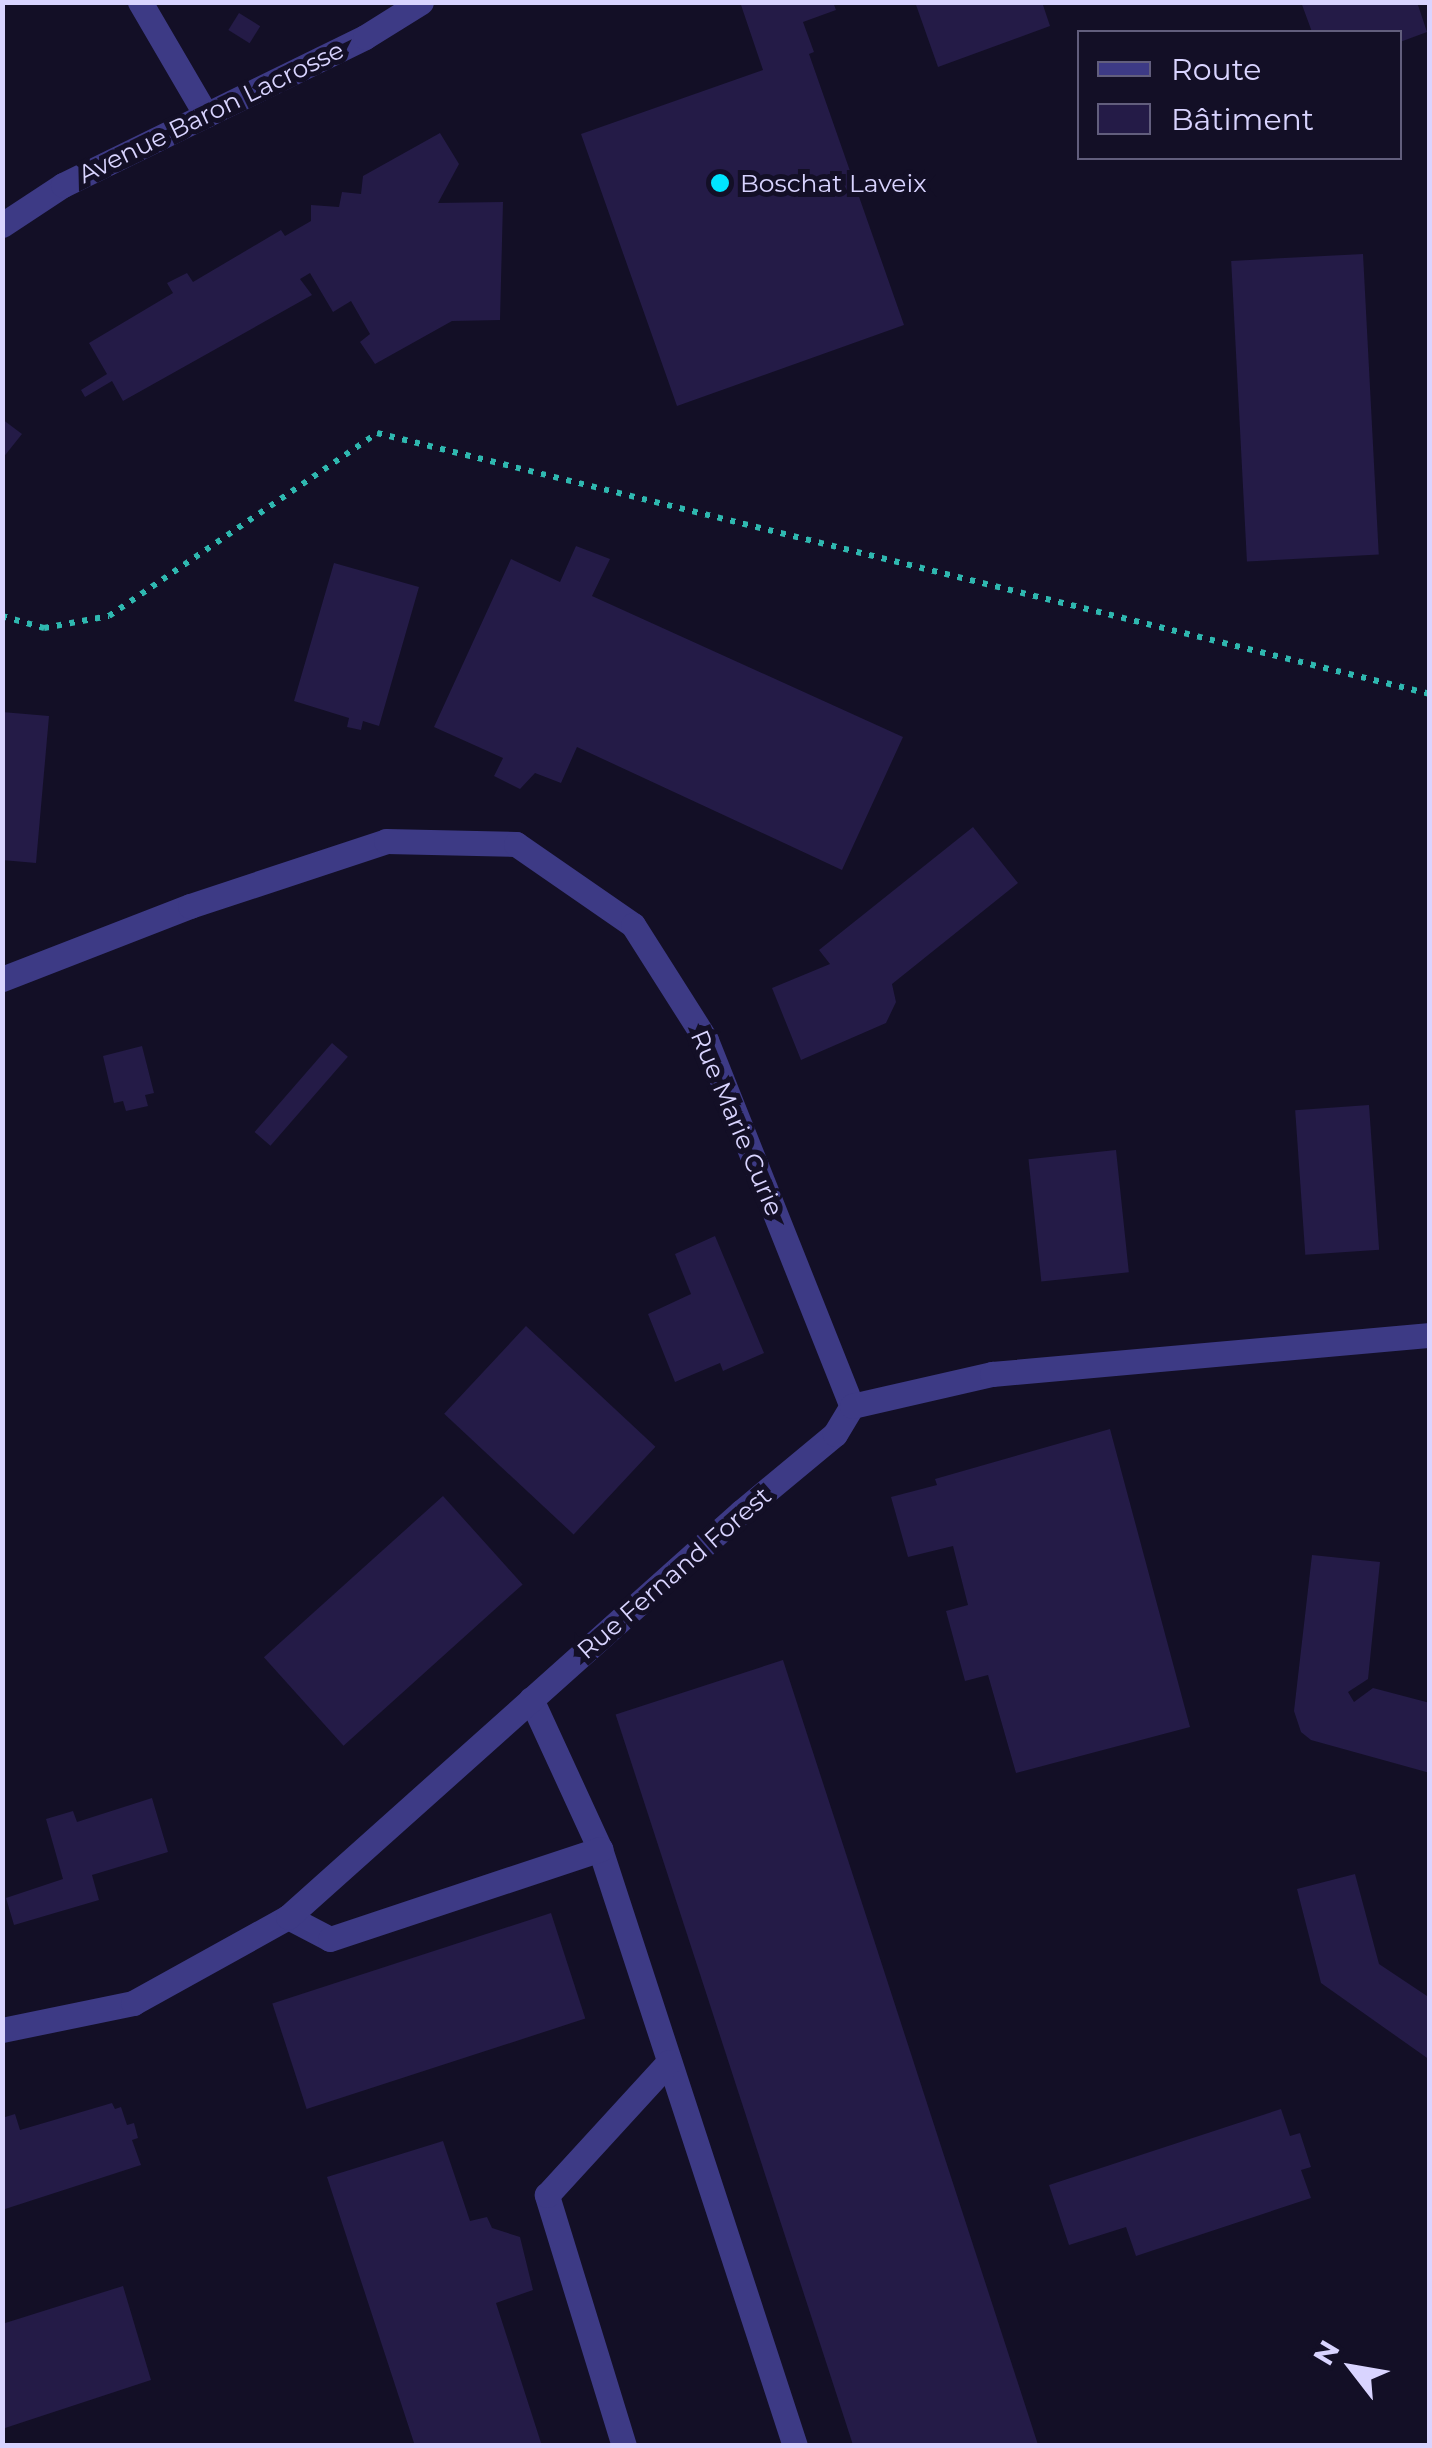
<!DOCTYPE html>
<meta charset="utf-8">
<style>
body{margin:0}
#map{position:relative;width:1432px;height:2448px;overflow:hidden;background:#130f26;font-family:Montserrat,sans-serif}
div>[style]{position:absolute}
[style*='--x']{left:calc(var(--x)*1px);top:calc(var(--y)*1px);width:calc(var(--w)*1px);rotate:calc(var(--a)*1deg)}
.building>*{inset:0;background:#241b47;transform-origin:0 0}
.path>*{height:6px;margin-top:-3px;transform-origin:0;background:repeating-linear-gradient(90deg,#2fb8b0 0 5px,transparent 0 13px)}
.minor>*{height:25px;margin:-12.5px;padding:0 12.5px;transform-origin:12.5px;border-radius:12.5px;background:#3d3a85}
.dots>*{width:28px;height:28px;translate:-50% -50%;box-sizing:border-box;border:5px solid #130f26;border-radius:50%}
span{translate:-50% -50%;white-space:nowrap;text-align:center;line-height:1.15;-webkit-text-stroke:10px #130f26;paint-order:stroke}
.street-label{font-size:25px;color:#d9d4ff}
.poi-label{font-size:25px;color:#d9d4ff}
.left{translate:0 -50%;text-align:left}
.frame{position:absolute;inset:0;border:5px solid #d9d4ff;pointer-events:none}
.legend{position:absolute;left:1077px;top:30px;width:325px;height:130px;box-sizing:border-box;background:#130f26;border:2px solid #625e7d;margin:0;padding:12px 18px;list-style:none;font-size:30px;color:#d9d4ff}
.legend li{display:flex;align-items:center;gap:20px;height:50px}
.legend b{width:50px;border:2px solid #625e7d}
.north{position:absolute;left:1302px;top:2318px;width:100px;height:100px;-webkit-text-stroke:8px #130f26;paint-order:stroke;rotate:301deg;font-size:28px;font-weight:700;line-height:40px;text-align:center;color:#d9d4ff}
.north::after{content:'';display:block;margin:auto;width:35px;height:45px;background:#d9d4ff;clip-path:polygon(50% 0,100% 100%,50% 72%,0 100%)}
</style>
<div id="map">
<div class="building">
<div style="clip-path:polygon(740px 2px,833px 2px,836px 10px,803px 22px,814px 52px,809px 54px,904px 325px,677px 406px,581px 134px,763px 70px)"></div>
<div style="clip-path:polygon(915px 2px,1042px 2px,1050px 26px,938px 67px)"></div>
<div style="clip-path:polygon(1301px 2px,1417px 2px,1427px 32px,1400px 42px,1400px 32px,1312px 32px)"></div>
<div style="left:239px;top:13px;width:25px;height:20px;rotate:32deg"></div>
<div style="clip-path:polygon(440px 133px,459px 164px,438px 203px,503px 202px,500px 320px,452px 321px,375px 364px,360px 342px,370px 334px,351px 301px,333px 312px,310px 273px,300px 279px,312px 295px,123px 401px,112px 381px,85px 397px,81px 390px,107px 374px,89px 343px,173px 293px,167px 283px,187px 273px,193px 282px,281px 230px,285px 236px,311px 221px,311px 205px,339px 207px,342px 192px,361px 194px,363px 176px)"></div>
<div style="left:1363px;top:254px;width:301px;height:132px;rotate:87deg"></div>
<div style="clip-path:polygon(2px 419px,22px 434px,2px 459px)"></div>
<div style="clip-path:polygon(576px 546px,610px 559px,592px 596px,903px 737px,842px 870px,577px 747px,561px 783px,535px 773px,520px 789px,494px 776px,503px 758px,434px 727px,511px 559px,560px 582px)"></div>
<div style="clip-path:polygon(334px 563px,419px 587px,379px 726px,363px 721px,361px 730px,347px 727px,349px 718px,294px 701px)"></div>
<div style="clip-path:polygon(2px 712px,49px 716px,36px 863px,2px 860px)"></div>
<div style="clip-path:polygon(973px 827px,1018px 883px,892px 984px,896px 1002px,886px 1023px,801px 1060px,772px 988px,830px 964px,819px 950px)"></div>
<div style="left:332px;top:1043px;width:21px;height:118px;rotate:41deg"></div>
<div style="clip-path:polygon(142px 1046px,154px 1093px,145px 1095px,148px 1106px,126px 1111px,123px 1101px,114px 1103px,103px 1056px)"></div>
<div style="left:1369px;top:1105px;width:145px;height:74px;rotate:86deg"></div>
<div style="left:1116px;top:1150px;width:123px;height:88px;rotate:84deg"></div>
<div style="clip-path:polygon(715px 1236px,764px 1353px,723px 1371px,720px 1363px,675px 1382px,648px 1314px,691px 1294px,675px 1254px)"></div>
<div style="left:526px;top:1326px;width:177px;height:120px;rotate:43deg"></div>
<div style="clip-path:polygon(1110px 1429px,1190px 1727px,1016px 1773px,988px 1675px,965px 1681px,946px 1611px,968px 1605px,953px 1546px,908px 1557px,891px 1497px,937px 1485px,935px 1479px)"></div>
<div style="left:443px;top:1496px;width:119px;height:241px;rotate:48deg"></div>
<div style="clip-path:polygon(1312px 1555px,1380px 1562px,1368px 1679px,1348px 1692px,1354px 1702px,1373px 1688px,1430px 1703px,1430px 1773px,1311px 1740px,1301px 1732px,1294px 1711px)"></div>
<div style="left:783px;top:1660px;width:827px;height:176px;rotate:72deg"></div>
<div style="clip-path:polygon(152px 1798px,168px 1852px,92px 1875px,99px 1900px,14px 1925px,6px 1898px,63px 1879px,46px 1819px,73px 1811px,77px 1822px)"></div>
<div style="clip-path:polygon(1355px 1874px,1379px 1964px,1430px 1998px,1430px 2060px,1321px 1983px,1297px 1889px)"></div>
<div style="left:551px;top:1913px;width:111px;height:293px;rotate:72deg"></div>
<div style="clip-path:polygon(112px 2103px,115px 2109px,121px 2107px,127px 2125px,134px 2123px,138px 2138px,132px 2140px,141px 2165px,2px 2210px,2px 2118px,15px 2114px,20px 2130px)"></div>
<div style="clip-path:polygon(1281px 2109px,1290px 2136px,1300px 2133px,1311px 2167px,1301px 2170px,1311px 2198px,1136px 2256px,1126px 2227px,1069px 2245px,1049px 2185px)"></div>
<div style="clip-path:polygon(443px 2141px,470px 2221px,487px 2217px,492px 2228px,520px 2237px,533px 2290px,496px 2303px,542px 2446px,415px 2446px,327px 2177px)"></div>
<div style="clip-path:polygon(123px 2286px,151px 2380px,2px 2429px,2px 2324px)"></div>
</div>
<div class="path">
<div style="--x:2;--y:616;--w:44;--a:15.9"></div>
<div style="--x:44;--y:628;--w:66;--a:-10.5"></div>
<div style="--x:109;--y:616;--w:325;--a:-34.3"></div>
<div style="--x:377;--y:433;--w:1085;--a:13.92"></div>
</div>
<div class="minor">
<div style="--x:140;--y:2;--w:131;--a:59.7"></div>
<div style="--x:2;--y:225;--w:73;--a:-33.3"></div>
<div style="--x:63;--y:185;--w:336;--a:-26.1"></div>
<div style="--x:365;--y:37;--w:66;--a:-32"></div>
<div style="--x:2;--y:979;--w:202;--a:-21.2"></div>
<div style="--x:190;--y:906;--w:206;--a:-18.3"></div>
<div style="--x:386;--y:841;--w:130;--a:1.3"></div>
<div style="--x:516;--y:844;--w:142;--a:34.7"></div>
<div style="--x:633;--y:925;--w:136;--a:57.6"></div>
<div style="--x:706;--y:1040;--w:394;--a:68.3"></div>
<div style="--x:531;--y:1699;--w:165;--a:65.3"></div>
<div style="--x:600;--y:1849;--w:628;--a:71.91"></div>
<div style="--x:288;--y:1917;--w:47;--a:27.6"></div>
<div style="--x:330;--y:1939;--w:285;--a:-18.4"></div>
<div style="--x:2;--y:2030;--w:134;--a:-11.6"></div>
<div style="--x:133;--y:2003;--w:177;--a:-29"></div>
<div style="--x:288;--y:1917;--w:608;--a:-41.8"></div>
<div style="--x:741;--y:1512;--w:122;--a:-39.7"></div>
<div style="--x:835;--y:1434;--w:33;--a:-59"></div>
<div style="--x:852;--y:1406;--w:144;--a:-12.9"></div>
<div style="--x:992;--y:1374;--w:440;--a:-5.1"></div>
<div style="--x:624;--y:2446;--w:263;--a:-107.1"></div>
<div style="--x:547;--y:2195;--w:180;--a:-47.5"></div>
</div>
<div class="dots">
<div style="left:720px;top:183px;background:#00e5ff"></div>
</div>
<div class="street-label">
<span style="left:211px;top:112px;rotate:-26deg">Avenue Baron Lacrosse</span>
<span style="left:737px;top:1123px;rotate:67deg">Rue Marie Curie</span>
<span style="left:674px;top:1573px;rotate:-41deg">Rue Fernand Forest</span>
</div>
<div class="poi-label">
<span class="left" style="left:740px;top:183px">Boschat Laveix</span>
</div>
<div class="frame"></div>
<ul class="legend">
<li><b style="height:12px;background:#3d3a85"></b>Route</li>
<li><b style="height:28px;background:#241b47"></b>Bâtiment</li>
</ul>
<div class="north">N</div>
</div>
